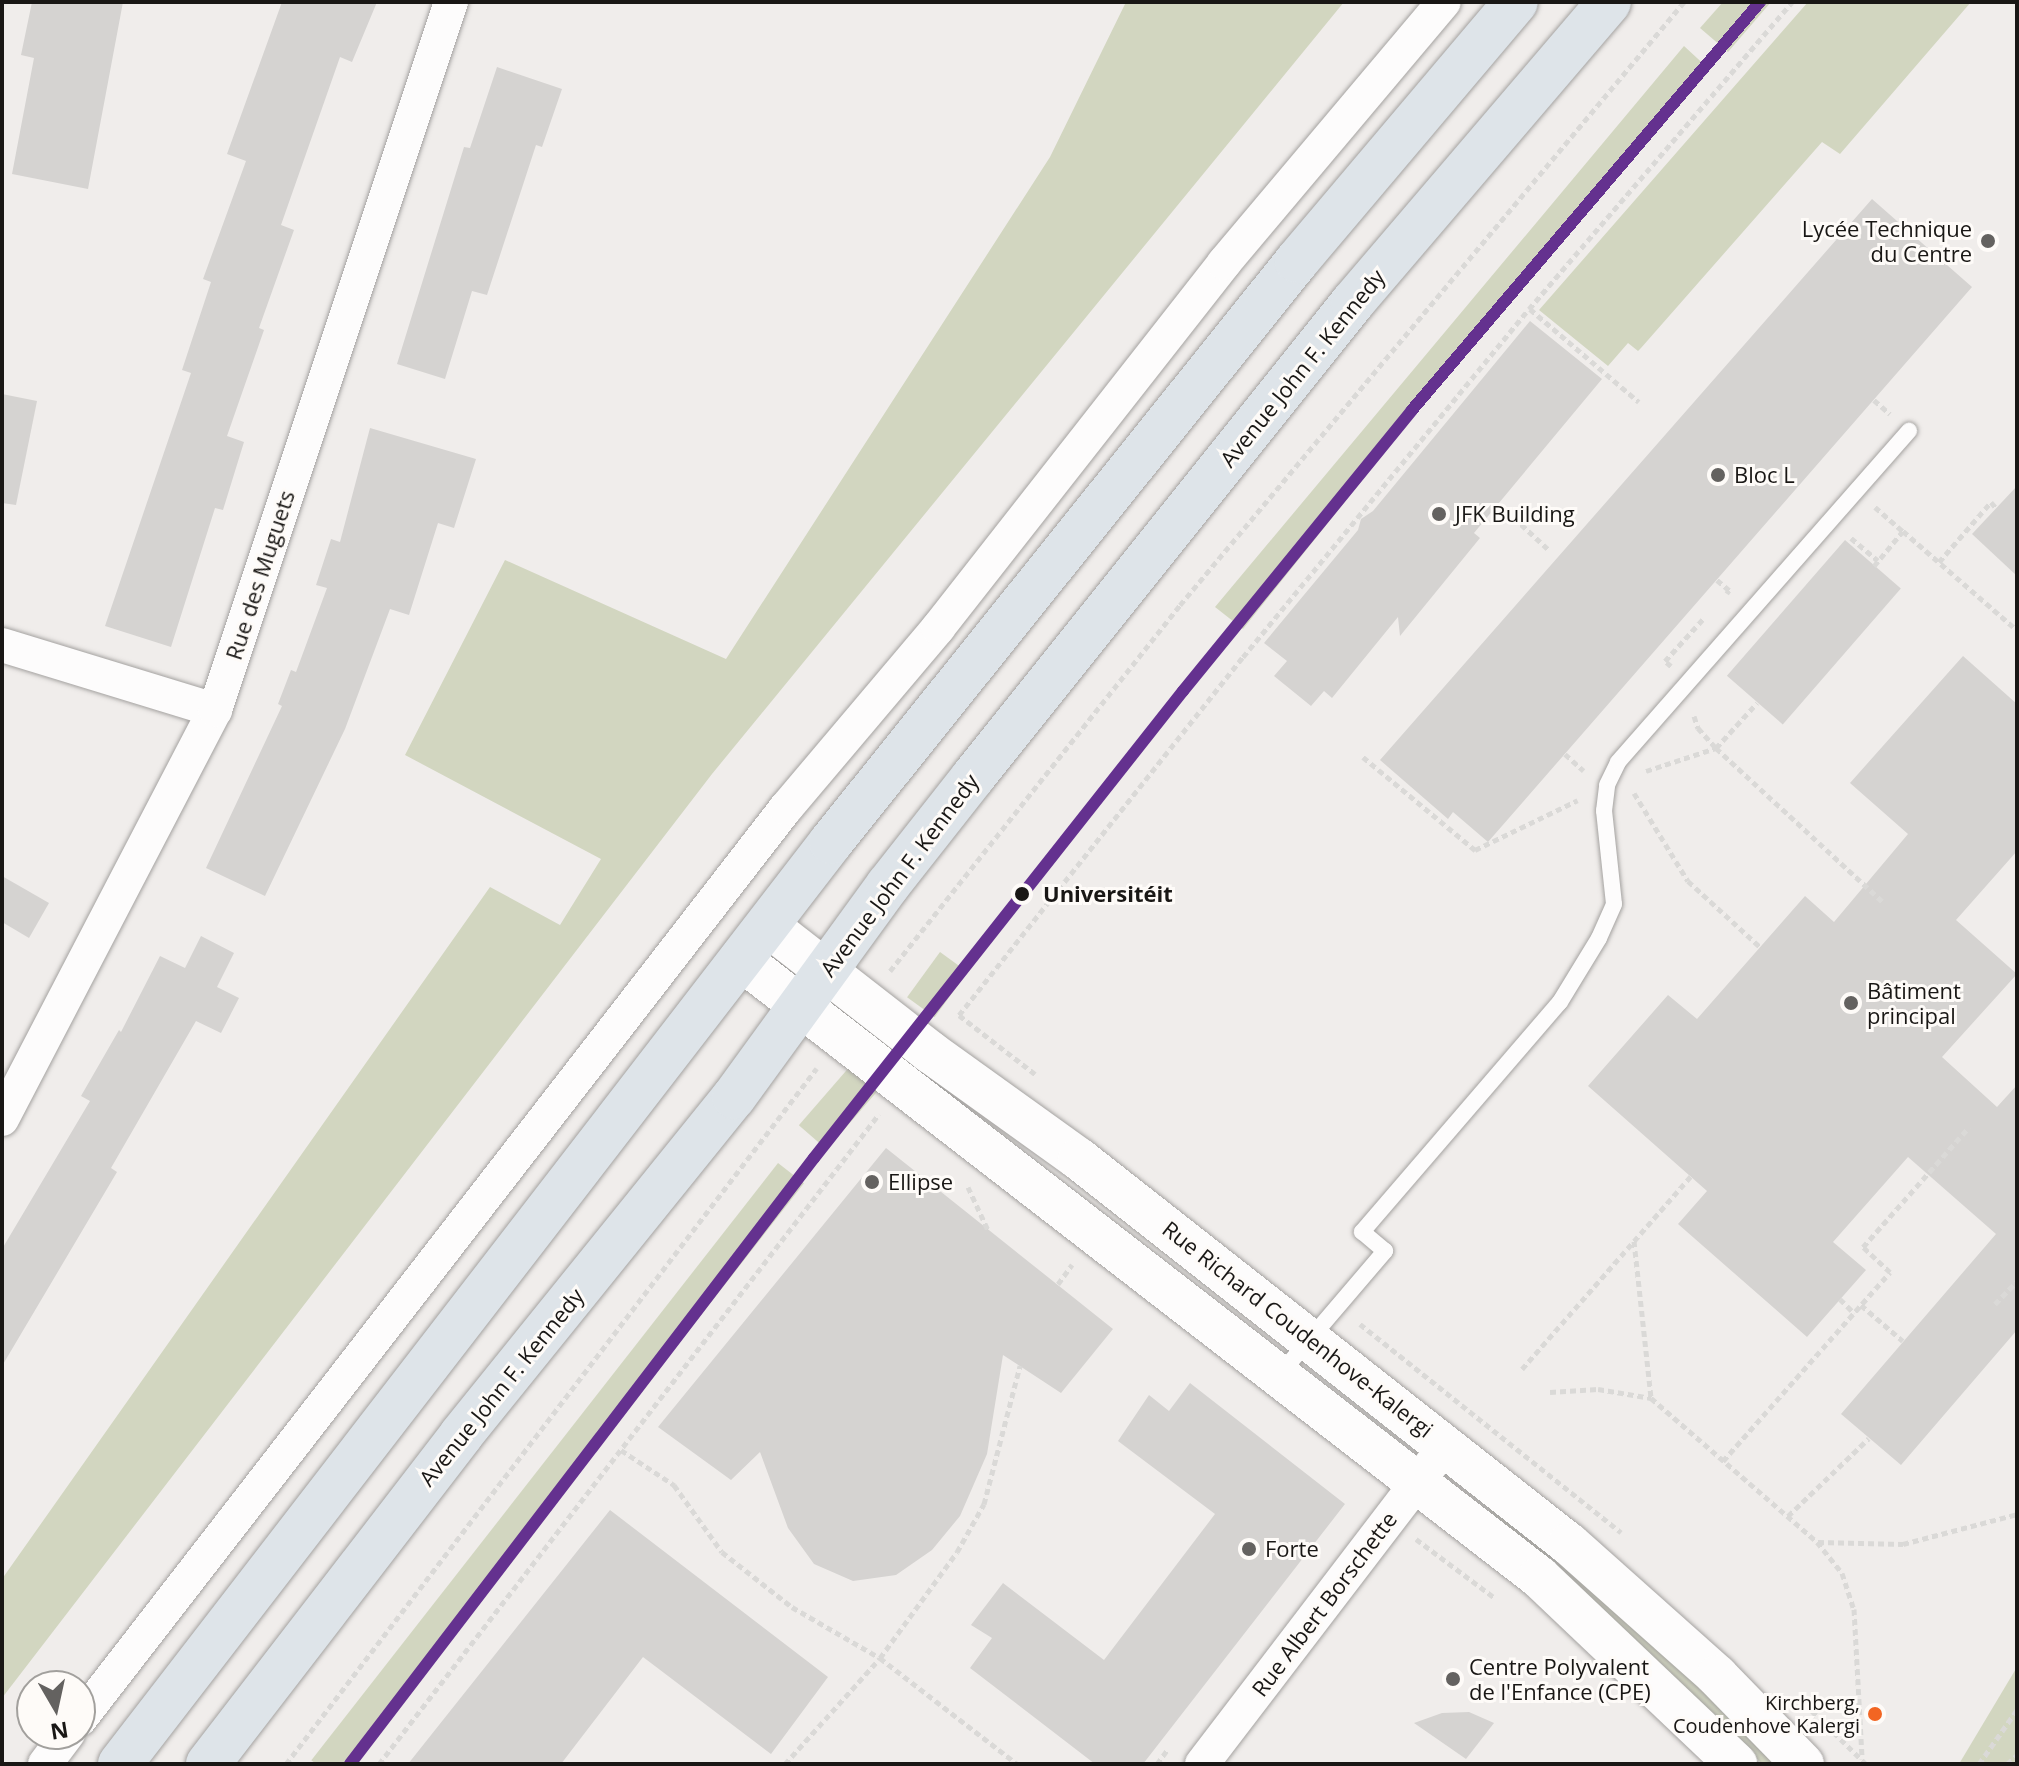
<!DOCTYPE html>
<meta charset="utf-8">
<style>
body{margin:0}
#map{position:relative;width:2019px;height:1766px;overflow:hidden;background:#f0edeb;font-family:"Open Sans",sans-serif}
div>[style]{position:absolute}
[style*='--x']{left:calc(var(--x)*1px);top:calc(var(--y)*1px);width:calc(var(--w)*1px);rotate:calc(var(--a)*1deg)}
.green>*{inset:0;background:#d2d6c0;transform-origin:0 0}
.building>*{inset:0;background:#d5d3d1;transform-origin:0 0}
.path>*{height:5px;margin-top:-2.5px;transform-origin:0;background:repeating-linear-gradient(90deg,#dad9d7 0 6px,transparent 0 10px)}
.roads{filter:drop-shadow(0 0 2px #a4a2a0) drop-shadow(0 0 2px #a4a2a0)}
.service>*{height:16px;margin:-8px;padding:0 8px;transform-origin:8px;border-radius:8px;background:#fdfcfc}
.minor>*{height:34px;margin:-17px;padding:0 17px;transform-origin:17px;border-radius:17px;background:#fdfcfc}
.tertiary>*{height:42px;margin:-21px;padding:0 21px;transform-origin:21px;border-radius:21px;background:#fdfcfc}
.primary>*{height:44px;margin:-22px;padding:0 22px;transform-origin:22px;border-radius:22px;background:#dee4e9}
.tram-1>*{height:12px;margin:-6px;padding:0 6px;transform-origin:6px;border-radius:6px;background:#64318f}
.dots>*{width:22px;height:22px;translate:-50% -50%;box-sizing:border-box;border:4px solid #fefbf8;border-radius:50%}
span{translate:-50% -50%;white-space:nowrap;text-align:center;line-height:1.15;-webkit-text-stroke:6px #fefbf8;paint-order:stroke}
.bus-label{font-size:20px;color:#191715}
.right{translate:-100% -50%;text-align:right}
.poi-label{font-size:22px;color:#191715}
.left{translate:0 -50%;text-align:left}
.street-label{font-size:22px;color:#191715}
.stop-label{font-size:22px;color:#191715;font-weight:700}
.frame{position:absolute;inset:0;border:4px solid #191715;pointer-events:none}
.north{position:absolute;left:16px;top:1670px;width:80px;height:80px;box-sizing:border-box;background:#fefbf8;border:2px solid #a2a09d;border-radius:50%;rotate:171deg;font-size:22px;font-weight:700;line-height:32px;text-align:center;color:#191715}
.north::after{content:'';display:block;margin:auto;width:28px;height:36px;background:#646260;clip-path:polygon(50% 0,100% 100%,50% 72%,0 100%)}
</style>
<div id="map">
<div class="green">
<div style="clip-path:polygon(1126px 2px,1344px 2px,712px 774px,2px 1698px,2px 1579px,490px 887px,560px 925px,601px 859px,405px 755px,505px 560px,726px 659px,1050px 157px)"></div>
<div style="clip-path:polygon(1723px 2px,1771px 2px,1728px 52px,1700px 28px)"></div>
<div style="clip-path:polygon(1808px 2px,1971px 2px,1840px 154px,1822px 142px,1641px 348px,1638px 351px,1628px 343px,1608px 366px,1539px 310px)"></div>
<div style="clip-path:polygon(1684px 46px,1710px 70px,1431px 394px,1243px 629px,1215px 607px)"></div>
<div style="left:940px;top:952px;width:34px;height:56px;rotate:36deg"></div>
<div style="left:852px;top:1064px;width:37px;height:81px;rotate:41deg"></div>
<div style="left:778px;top:1163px;width:33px;height:758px;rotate:38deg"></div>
<div style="clip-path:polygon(1497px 1508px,1723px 1708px,1777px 1764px,1762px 1764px,1714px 1715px,1489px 1514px,1489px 1510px)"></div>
<div style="clip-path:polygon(2017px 1667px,2017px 1764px,1959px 1764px)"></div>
</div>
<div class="building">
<div style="clip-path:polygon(32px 2px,123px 2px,88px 189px,12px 174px,34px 58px,21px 55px)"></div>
<div style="clip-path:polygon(282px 2px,377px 2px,352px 62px,340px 57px,281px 225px,294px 230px,259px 328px,264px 330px,227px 436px,244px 442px,223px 510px,215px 508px,171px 647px,105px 626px,191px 373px,182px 370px,211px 282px,203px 279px,246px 161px,227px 154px)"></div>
<div style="clip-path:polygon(497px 67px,562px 89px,542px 147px,536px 145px,487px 295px,472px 291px,445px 379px,397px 364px,464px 147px,470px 148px)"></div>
<div style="clip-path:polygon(1872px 199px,1972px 287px,1488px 842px,1453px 812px,1448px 819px,1380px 760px)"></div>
<div style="clip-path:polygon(1530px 321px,1602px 379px,1474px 533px,1480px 538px,1400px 636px,1398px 617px,1332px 698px,1324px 691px,1311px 706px,1274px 676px,1287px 661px,1264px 643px,1358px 530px,1361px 519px,1373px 511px)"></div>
<div style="clip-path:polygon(2px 394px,37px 401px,16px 505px,2px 503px)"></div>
<div style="clip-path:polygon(370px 428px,476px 459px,454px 528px,438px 523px,409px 615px,390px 609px,345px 729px,265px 896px,206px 868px,282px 706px,278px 704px,291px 670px,296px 672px,327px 588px,316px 585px,331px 539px,340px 542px)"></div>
<div style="clip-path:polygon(2017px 486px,2017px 576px,1972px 534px)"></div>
<div style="left:1845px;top:540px;width:74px;height:180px;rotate:41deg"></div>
<div style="clip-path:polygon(1963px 656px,2017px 704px,2017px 851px,1956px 920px,2017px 974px,1942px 1057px,1997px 1107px,2017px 1085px,2017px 1330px,1901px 1465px,1841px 1414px,1996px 1234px,1908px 1157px,1833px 1242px,1866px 1270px,1807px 1337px,1678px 1224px,1707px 1191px,1588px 1086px,1668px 995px,1697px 1019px,1805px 896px,1834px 922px,1908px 834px,1850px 783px)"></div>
<div style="clip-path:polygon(2px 876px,49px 903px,29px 938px,2px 922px)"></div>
<div style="clip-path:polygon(201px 936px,234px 953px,217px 987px,239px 998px,221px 1033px,196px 1021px,111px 1168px,117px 1172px,2px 1366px,2px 1249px,90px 1101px,81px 1096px,119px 1030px,121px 1032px,160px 956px,185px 968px)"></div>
<div style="clip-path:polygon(886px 1148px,1113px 1329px,1061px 1393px,1003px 1355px,987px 1454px,960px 1516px,932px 1550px,896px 1575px,853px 1581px,814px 1564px,788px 1528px,760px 1452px,731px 1480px,658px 1427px)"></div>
<div style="clip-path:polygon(1190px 1383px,1345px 1504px,1143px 1764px,1095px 1764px,970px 1668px,992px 1638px,971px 1625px,1003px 1583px,1104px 1660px,1215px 1514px,1118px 1441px,1149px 1395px,1169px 1411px)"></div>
<div style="clip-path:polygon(610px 1510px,828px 1677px,771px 1754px,643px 1657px,561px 1764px,408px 1764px)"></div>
<div style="clip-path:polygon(1469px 1712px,1494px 1723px,1466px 1759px,1414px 1723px,1442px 1713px)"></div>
</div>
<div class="path">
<div style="--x:1530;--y:309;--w:143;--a:40.5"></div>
<div style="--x:1874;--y:400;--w:21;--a:41"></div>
<div style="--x:1499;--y:504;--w:67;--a:42.6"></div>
<div style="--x:1875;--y:507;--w:37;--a:41"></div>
<div style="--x:1851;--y:538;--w:35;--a:40"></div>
<div style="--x:1939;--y:562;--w:79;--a:-49.1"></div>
<div style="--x:1991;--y:502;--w:8;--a:50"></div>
<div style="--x:1874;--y:566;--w:45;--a:-50.4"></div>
<div style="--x:1903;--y:531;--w:151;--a:41"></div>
<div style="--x:1717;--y:580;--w:16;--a:40"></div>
<div style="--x:1729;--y:590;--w:4;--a:124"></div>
<div style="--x:1671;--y:666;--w:8;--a:-140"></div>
<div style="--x:1665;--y:661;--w:58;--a:-47.8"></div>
<div style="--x:1694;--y:716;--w:13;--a:72"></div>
<div style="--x:1698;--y:728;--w:27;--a:48"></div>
<div style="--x:1716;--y:748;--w:227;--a:42.7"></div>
<div style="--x:1565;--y:754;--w:25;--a:42"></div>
<div style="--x:1363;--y:757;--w:146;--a:39.7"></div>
<div style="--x:1475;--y:850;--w:114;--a:-25.9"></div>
<div style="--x:1646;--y:771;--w:74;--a:-18.2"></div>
<div style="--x:1716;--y:748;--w:61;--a:-47.7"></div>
<div style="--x:1634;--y:793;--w:103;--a:58.5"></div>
<div style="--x:1688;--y:881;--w:98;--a:42.5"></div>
<div style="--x:890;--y:971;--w:467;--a:-51.6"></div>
<div style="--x:1180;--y:605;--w:786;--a:-50.11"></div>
<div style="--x:1035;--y:1074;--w:96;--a:-142.2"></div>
<div style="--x:959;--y:1015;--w:457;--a:-51.6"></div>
<div style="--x:1243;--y:657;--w:450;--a:-50.6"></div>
<div style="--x:1529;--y:309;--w:404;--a:-49.4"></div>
<div style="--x:968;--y:1187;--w:47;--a:65.1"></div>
<div style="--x:1634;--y:1241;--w:158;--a:83.8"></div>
<div style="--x:1058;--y:1284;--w:24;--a:-54"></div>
<div style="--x:1840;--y:1299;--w:20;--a:45"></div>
<div style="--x:1995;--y:1304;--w:32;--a:-46"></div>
<div style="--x:1861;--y:1305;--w:55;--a:40.6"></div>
<div style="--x:1360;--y:1324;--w:334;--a:38.6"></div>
<div style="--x:1522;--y:1369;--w:257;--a:-48.8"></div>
<div style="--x:1550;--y:1392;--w:48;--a:-3.6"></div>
<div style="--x:1598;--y:1389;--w:54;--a:9.6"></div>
<div style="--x:1651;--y:1398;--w:220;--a:40.9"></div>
<div style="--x:1817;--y:1542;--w:40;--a:51"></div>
<div style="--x:1842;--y:1573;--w:38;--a:72"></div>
<div style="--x:1854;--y:1609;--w:150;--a:86.9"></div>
<div style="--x:621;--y:1450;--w:64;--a:33.4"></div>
<div style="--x:674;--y:1485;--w:82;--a:54.4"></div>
<div style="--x:722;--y:1552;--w:89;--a:38.2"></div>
<div style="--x:792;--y:1607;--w:102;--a:30.1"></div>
<div style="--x:880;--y:1658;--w:173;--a:37.7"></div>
<div style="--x:1723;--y:1461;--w:252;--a:-48.5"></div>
<div style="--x:1890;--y:1272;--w:37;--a:-137"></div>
<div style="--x:1863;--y:1247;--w:160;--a:-48.5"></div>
<div style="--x:1788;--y:1516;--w:112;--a:-43.9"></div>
<div style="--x:1416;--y:1539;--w:99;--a:36.8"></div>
<div style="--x:1818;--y:1542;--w:85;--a:1.3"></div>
<div style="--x:1903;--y:1544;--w:118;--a:-14.7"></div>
<div style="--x:1812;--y:1711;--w:76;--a:44.5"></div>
<div style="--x:286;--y:1764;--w:875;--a:-52.66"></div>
<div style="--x:379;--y:1764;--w:820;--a:-52.43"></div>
<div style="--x:785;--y:1764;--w:142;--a:-48.1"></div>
<div style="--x:880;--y:1658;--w:131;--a:-54"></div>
<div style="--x:957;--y:1552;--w:55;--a:-60.6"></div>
<div style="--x:984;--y:1504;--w:143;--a:-75.4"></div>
<div style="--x:1157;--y:1764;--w:19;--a:-54"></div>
<div style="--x:1979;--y:1764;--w:66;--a:-54.9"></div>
<div style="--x:2007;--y:1764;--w:13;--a:-42"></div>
</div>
<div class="roads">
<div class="service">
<div style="--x:1280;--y:1374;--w:162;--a:-49.5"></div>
<div style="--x:1385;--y:1251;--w:30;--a:-140"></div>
<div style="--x:1362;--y:1232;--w:303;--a:-49.3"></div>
<div style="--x:1560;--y:1002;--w:75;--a:-58.6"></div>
<div style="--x:1599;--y:938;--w:37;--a:-66"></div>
<div style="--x:1614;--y:904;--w:94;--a:-96.1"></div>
<div style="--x:1604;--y:811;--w:26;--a:-83"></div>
<div style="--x:1607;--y:785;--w:25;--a:-64"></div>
<div style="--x:1618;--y:762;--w:441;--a:-48.7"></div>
</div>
<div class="minor">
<div style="--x:2;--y:645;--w:223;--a:17"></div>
<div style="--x:2;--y:1119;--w:461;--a:-62.5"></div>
<div style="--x:215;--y:710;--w:746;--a:-71.57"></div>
<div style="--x:80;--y:1719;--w:1153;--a:-52.23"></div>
<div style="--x:786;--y:808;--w:236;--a:-49.8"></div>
<div style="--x:938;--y:628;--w:464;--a:-51.9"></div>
<div style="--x:1224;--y:263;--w:341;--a:-49.9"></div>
<div style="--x:45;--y:1764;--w:38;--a:-53"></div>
<div style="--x:1202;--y:1764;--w:402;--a:-52.6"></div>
</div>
<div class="tertiary">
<div style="--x:767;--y:925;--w:207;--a:37.9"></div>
<div style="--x:930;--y:1052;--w:183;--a:35.7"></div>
<div style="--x:1079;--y:1159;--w:623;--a:38.16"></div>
<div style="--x:1569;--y:1544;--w:198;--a:41.7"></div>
<div style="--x:1717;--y:1676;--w:123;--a:45.7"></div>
<div style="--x:740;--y:959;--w:1010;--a:37.72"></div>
<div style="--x:1539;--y:1577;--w:272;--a:43.5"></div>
</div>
<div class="primary">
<div style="--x:120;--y:1764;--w:1164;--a:-52.36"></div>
<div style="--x:831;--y:842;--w:745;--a:-51.27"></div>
<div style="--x:1297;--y:261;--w:339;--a:-49.8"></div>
<div style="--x:208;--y:1764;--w:415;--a:-52.4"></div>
<div style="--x:461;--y:1435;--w:434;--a:-51.1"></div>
<div style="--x:734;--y:1097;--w:262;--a:-54"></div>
<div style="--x:888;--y:885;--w:137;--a:-51.8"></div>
<div style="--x:973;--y:777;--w:608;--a:-51.34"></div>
<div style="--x:1353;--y:302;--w:394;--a:-49.5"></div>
</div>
</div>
<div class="tram-1">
<div style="--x:350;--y:1764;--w:763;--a:-52.56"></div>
<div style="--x:814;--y:1158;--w:595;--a:-51.69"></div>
<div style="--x:1183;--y:691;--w:362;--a:-50.8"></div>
<div style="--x:1412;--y:410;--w:536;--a:-49.54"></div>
</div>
<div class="dots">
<div style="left:1988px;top:241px;background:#646260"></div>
<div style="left:1718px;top:475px;background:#646260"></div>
<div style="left:1439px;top:514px;background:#646260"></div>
<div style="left:1022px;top:894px;background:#191715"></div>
<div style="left:1851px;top:1003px;background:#646260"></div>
<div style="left:872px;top:1182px;background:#646260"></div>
<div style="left:1249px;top:1549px;background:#646260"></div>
<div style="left:1453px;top:1679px;background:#646260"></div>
<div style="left:1875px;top:1714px;background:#f26522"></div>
</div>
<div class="bus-label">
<span class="right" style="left:1860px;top:1714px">Kirchberg,<br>Coudenhove Kalergi</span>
</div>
<div class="poi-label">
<span class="right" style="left:1972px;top:241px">Lycée Technique<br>du Centre</span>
<span class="left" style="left:1734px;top:475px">Bloc L</span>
<span class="left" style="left:1455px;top:514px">JFK Building</span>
<span class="left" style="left:1867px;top:1003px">Bâtiment<br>principal</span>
<span class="left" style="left:888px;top:1182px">Ellipse</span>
<span class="left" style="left:1265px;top:1549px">Forte</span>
<span class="left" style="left:1469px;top:1679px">Centre Polyvalent<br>de l'Enfance (CPE)</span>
</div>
<div class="street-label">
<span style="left:1302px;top:368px;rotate:-51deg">Avenue John F. Kennedy</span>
<span style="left:260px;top:575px;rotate:-72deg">Rue des Muguets</span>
<span style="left:899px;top:875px;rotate:-53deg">Avenue John F. Kennedy</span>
<span style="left:1298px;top:1329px;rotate:38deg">Rue Richard Coudenhove-Kalergi</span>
<span style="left:501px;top:1387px;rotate:-51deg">Avenue John F. Kennedy</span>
<span style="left:1324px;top:1604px;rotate:-53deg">Rue Albert Borschette</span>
</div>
<div class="stop-label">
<span class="left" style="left:1043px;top:894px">Universitéit</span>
</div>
<div class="frame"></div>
<div class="north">N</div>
</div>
